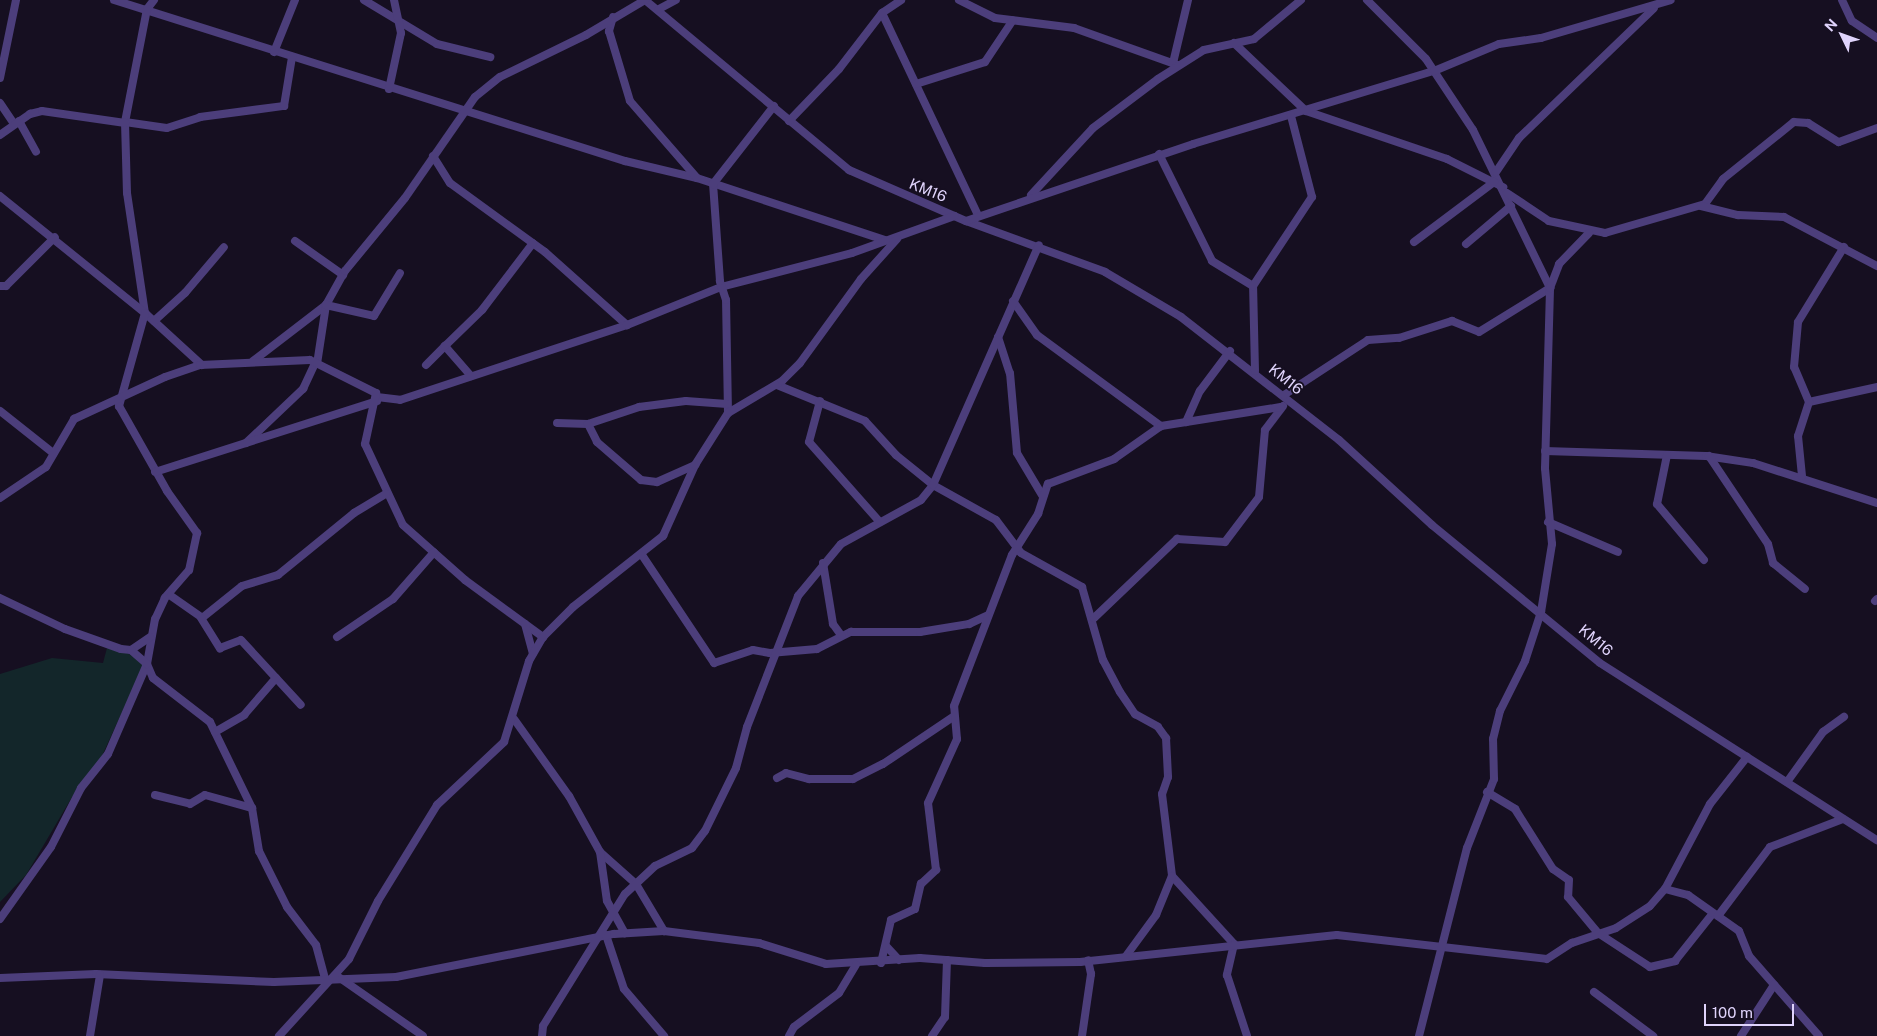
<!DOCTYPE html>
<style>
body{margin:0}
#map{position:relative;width:1877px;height:1036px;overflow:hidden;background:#160f21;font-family:"Public Sans",sans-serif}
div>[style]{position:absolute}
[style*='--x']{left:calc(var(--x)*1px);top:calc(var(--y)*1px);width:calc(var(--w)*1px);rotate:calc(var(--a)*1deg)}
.green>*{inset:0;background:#13262a}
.minor>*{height:8px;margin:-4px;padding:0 4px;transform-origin:4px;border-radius:4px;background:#4c3e7b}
span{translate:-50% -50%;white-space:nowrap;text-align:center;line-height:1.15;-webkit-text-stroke:4px #160f21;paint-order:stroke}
.street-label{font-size:15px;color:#dfd3fb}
.north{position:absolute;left:1817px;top:10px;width:50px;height:50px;-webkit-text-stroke:4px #160f21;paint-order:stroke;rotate:312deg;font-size:14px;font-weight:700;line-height:20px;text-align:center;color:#dfd3fb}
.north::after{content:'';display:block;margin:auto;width:18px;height:22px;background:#dfd3fb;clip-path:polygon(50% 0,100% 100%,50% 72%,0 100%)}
.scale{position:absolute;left:1704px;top:1004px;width:90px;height:22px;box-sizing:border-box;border:2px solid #dfd3fb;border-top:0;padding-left:6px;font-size:15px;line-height:18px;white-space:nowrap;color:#dfd3fb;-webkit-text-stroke:4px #160f21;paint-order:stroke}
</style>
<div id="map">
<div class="green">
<div style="clip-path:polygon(107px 648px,126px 652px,144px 664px,96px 769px,72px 797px,26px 875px,0 902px,0 674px,52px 658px,103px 663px)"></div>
</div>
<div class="minor">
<div style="--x:114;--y:0;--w:536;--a:17.49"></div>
<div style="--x:625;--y:161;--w:74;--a:13.3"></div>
<div style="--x:697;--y:178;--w:198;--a:18.3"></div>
<div style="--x:154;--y:0;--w:11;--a:128"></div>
<div style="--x:147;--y:9;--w:115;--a:101"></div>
<div style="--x:125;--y:122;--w:71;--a:88.4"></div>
<div style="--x:127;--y:193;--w:121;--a:81.5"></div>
<div style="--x:145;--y:313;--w:77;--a:42.4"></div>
<div style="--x:364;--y:0;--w:85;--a:31.1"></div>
<div style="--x:437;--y:44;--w:55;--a:13.8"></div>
<div style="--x:645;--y:0;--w:266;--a:39.8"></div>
<div style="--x:849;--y:170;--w:128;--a:23.6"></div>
<div style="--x:966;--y:221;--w:148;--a:20.1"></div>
<div style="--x:1105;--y:272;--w:88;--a:30.6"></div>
<div style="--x:1181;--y:317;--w:200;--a:37.9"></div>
<div style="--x:1339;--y:440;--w:126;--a:42.4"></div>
<div style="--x:1432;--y:525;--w:217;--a:39.4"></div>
<div style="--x:1600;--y:663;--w:329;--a:32.6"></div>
<div style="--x:959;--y:0;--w:40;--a:26.6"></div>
<div style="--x:995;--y:18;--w:80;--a:7.2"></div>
<div style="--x:1074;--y:28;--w:110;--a:19.6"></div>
<div style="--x:1367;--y:0;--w:83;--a:45"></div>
<div style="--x:1426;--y:59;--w:85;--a:56.5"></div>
<div style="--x:1473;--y:130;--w:176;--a:64"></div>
<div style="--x:1842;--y:0;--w:23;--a:65"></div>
<div style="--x:1852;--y:21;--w:30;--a:34"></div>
<div style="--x:659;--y:9;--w:19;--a:-28"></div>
<div style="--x:882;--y:13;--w:224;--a:64.6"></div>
<div style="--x:613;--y:17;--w:15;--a:106"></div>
<div style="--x:609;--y:31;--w:73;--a:73.3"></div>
<div style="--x:630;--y:101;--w:102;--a:49"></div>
<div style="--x:1234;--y:43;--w:99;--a:43.4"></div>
<div style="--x:1306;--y:111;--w:149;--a:18.8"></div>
<div style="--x:1447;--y:159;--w:63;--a:26.6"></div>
<div style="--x:274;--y:52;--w:56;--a:-68"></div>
<div style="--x:1173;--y:63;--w:65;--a:-76.6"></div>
<div style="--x:0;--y:78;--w:80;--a:-78.4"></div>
<div style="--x:916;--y:84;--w:72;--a:-17.7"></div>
<div style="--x:985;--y:62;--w:50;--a:-56.3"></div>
<div style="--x:389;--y:89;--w:57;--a:-77.9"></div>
<div style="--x:401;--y:33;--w:34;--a:-102"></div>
<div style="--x:0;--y:103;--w:25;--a:56"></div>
<div style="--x:19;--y:121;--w:35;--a:61"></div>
<div style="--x:789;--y:121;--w:72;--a:-46.1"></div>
<div style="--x:839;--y:69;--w:71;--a:-52.5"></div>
<div style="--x:882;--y:13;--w:23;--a:-34"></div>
<div style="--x:125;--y:122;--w:42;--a:8.1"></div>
<div style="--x:167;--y:128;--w:35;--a:-18"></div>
<div style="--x:200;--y:117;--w:85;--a:-7.5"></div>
<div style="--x:284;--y:106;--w:50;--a:-80.7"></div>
<div style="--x:0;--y:135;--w:37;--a:-35"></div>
<div style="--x:30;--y:114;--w:12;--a:-14"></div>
<div style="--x:42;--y:111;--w:84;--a:8.2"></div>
<div style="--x:1159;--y:154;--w:119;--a:63.6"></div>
<div style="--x:1212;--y:261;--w:48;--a:31.4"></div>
<div style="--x:433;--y:156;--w:32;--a:58"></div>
<div style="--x:450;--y:183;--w:117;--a:36"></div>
<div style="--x:545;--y:252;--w:110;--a:41.7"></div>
<div style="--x:1496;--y:172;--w:41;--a:-55.9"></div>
<div style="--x:1519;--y:138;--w:187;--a:-43.9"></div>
<div style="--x:1507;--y:193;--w:50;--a:33.7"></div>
<div style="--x:1549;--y:221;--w:57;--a:12.1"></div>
<div style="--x:1605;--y:233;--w:104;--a:-16.2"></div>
<div style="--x:1705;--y:204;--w:31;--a:-54"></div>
<div style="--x:1723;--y:179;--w:91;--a:-38.8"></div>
<div style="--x:1794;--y:122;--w:14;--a:4"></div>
<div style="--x:1808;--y:123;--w:36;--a:32"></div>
<div style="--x:1839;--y:142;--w:40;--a:-20.2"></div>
<div style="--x:1031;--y:195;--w:91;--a:-47.2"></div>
<div style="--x:1093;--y:128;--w:81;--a:-37"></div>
<div style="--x:1158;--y:79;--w:54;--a:-32.2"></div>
<div style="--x:1204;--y:50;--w:51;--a:-12.4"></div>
<div style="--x:1254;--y:39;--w:61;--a:-39.7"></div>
<div style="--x:0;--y:196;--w:188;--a:38.9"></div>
<div style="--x:1701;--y:206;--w:38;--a:14"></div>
<div style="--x:1738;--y:215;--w:46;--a:2.5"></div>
<div style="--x:1784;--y:217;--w:105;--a:27.8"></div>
<div style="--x:966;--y:221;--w:240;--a:-18.7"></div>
<div style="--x:1193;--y:144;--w:252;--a:-16.9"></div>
<div style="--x:1434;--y:71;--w:70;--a:-22.6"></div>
<div style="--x:1499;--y:44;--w:42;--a:-8.1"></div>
<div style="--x:1541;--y:38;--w:135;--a:-16.3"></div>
<div style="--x:295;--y:241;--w:59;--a:35.3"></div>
<div style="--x:1414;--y:242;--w:100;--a:-36.9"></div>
<div style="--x:1466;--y:244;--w:59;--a:-40.2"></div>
<div style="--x:0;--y:286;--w:6;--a:0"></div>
<div style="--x:6;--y:286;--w:69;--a:-45"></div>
<div style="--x:1013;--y:301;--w:42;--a:54.8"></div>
<div style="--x:1037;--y:335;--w:154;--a:36.3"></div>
<div style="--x:145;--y:313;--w:97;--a:105.6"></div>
<div style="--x:119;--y:406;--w:98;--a:60.5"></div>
<div style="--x:167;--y:491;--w:52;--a:54.5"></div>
<div style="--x:197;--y:533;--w:38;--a:102"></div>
<div style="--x:189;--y:570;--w:37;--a:131"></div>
<div style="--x:165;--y:598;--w:23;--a:115"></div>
<div style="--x:155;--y:619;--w:46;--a:100.1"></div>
<div style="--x:147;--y:664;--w:15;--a:67"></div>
<div style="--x:153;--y:678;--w:72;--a:37.7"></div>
<div style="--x:210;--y:722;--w:96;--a:64"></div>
<div style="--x:252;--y:808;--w:44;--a:80.8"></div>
<div style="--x:259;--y:851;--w:63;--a:63.4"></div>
<div style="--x:287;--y:907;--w:48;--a:52.7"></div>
<div style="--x:316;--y:945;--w:35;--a:75"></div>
<div style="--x:154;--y:321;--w:42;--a:-42.1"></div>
<div style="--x:185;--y:293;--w:60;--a:-49.7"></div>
<div style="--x:998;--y:337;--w:38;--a:72"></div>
<div style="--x:1010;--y:373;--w:80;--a:85"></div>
<div style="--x:1017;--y:453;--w:49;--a:59.2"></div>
<div style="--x:253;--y:361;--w:92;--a:-37.5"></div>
<div style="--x:326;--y:305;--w:39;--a:-61"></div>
<div style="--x:345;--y:271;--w:94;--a:-50.6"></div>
<div style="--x:405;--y:198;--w:123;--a:-55.3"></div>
<div style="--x:475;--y:97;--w:32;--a:-39"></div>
<div style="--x:500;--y:77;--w:96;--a:-26"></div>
<div style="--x:586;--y:35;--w:69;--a:-30.7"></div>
<div style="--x:317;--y:364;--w:60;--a:-81.3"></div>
<div style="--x:326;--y:305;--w:49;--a:12.9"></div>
<div style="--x:374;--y:316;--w:50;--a:-58.8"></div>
<div style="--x:426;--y:365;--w:27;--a:-45"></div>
<div style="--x:1255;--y:371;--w:85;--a:-91.3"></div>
<div style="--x:1253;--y:286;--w:107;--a:-56.5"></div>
<div style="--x:1312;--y:197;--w:84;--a:-104.5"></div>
<div style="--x:471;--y:376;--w:40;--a:-131"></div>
<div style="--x:445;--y:346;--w:52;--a:-44.2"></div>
<div style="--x:482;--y:310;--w:84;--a:-52.7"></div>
<div style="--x:777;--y:385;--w:95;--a:22.2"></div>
<div style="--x:865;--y:421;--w:46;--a:47.6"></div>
<div style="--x:896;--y:455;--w:48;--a:39"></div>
<div style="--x:933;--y:485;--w:72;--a:29.1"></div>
<div style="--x:996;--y:520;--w:41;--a:52.9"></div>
<div style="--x:1021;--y:553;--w:70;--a:29.1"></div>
<div style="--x:1082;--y:587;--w:76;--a:74"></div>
<div style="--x:1103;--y:660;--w:36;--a:62"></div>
<div style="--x:1120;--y:692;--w:27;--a:56"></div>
<div style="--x:1135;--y:714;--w:26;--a:29"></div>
<div style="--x:1158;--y:727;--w:14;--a:54"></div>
<div style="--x:1166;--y:738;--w:39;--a:87"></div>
<div style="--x:1168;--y:777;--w:18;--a:109"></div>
<div style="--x:1162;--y:794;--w:83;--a:83"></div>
<div style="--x:1172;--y:876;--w:92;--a:47.6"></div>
<div style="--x:1234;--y:944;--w:32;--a:103"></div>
<div style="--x:1227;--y:975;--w:64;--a:71.8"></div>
<div style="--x:1284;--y:395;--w:100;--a:-33.2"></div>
<div style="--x:1368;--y:340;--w:31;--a:-4"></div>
<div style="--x:1399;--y:338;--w:56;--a:-17.8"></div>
<div style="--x:1452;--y:321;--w:29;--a:22"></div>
<div style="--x:1479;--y:332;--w:84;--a:-31.8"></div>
<div style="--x:377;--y:397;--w:23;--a:7"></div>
<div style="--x:400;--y:400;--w:239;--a:-18.3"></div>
<div style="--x:627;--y:325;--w:101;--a:-22"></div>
<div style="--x:721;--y:287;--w:135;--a:-14.5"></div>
<div style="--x:852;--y:253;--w:109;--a:-19.9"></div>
<div style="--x:820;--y:401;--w:42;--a:105"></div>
<div style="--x:809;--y:442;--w:106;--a:48.5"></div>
<div style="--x:1809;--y:402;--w:70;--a:-12.4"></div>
<div style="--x:0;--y:411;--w:68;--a:38.4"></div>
<div style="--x:728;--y:413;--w:113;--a:-91"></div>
<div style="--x:726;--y:300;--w:20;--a:-108"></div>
<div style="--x:720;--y:281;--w:97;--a:-94.1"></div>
<div style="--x:713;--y:184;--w:99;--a:-52"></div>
<div style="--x:1186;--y:422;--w:34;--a:-66"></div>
<div style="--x:1200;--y:391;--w:50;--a:-53.1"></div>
<div style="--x:557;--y:423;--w:31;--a:2"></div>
<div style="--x:588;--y:424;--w:54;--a:-18.4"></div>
<div style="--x:639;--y:407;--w:47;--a:-7.3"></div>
<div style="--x:686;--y:401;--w:41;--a:4.2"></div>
<div style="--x:588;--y:424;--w:20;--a:63"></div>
<div style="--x:597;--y:442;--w:58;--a:40.8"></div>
<div style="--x:641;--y:480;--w:16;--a:7"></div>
<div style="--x:657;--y:482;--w:42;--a:-24.1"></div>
<div style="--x:246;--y:443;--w:79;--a:-43.5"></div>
<div style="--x:303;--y:389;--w:29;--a:-65"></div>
<div style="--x:1545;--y:451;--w:161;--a:1.8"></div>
<div style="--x:1706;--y:456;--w:48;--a:8.5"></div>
<div style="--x:1753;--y:463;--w:130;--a:17.9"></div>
<div style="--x:1667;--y:455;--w:50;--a:101.5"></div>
<div style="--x:1657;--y:504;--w:73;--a:50"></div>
<div style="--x:1709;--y:456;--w:106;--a:56.2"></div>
<div style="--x:1768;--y:544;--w:20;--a:75"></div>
<div style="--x:1773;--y:563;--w:41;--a:39.1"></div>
<div style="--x:155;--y:472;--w:233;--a:-17.7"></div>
<div style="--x:1802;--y:476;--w:40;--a:-95.7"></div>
<div style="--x:1798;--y:436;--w:36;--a:-72"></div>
<div style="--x:1809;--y:402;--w:38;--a:-113"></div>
<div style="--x:1794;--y:367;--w:45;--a:-84.9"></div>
<div style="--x:1798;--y:322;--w:88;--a:-58.5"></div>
<div style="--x:0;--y:498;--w:55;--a:-34"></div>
<div style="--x:46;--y:467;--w:56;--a:-59.7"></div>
<div style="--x:74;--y:419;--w:100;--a:-24.8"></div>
<div style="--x:165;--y:377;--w:37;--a:-19"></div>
<div style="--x:200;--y:365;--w:110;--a:-2.6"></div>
<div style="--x:310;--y:360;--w:74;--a:26.6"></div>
<div style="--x:376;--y:393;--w:52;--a:102.2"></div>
<div style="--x:365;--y:444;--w:89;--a:64.9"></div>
<div style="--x:403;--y:525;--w:83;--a:41.6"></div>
<div style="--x:465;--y:580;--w:97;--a:36.2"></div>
<div style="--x:1548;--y:522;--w:76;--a:23.2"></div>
<div style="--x:642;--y:555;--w:130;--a:56.3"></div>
<div style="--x:714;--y:663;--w:41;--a:-18.4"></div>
<div style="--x:753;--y:650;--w:17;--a:10"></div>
<div style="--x:770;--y:653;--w:47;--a:-4.9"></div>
<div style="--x:817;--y:649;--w:38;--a:-27"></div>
<div style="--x:851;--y:632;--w:69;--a:0"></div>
<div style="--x:920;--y:632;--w:50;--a:-9.3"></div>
<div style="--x:969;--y:624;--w:21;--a:-25"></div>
<div style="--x:823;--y:563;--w:62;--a:80.7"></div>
<div style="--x:833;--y:624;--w:14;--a:54"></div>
<div style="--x:171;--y:596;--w:38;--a:35"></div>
<div style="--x:202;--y:618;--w:51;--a:-38.7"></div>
<div style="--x:242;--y:586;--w:38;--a:-17"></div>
<div style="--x:278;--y:575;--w:98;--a:-39.2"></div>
<div style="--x:354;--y:513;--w:37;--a:-31"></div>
<div style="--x:0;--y:598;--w:72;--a:25.5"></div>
<div style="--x:65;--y:629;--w:59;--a:19.7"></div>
<div style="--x:121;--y:649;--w:10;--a:6"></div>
<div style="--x:131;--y:650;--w:23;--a:-34"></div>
<div style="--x:1875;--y:601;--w:3;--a:-45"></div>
<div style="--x:201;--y:618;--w:36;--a:58"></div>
<div style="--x:220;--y:648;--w:22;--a:-21"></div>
<div style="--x:241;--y:640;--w:88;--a:47.3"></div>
<div style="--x:1094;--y:618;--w:115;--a:-43.6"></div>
<div style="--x:1177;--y:539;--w:48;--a:3.6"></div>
<div style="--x:1225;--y:542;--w:56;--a:-52.9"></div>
<div style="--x:1259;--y:497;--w:67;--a:-84.9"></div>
<div style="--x:1265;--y:430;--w:30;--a:-53"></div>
<div style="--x:525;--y:624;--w:30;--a:75"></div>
<div style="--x:337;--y:637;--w:68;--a:-34.2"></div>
<div style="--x:393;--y:599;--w:62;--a:-48.9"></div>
<div style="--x:514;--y:719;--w:95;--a:54.5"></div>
<div style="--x:569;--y:796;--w:64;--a:61"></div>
<div style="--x:600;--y:852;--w:48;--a:41.6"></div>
<div style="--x:636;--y:884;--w:55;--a:59.2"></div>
<div style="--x:215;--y:732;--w:34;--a:-30"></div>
<div style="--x:244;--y:715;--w:49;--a:-49.1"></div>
<div style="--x:777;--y:778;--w:10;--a:-29"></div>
<div style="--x:786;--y:773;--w:24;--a:15"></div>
<div style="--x:809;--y:779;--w:44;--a:0"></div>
<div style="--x:853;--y:779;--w:34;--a:-27"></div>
<div style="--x:883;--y:764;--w:84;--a:-33.9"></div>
<div style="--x:1787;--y:782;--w:62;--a:-54.2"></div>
<div style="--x:1823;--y:732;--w:26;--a:-36"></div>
<div style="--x:1487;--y:792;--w:33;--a:31"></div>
<div style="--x:1515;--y:809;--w:71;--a:57.7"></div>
<div style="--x:1553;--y:869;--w:19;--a:35"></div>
<div style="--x:1569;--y:880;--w:17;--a:93"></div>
<div style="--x:1568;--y:897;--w:47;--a:50.2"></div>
<div style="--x:1598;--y:933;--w:62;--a:33.2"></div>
<div style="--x:1650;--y:967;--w:26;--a:-13"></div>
<div style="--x:1675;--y:961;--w:61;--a:-51.6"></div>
<div style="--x:155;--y:795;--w:36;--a:14"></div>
<div style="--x:190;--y:804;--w:17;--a:-31"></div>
<div style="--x:205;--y:795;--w:49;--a:15.5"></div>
<div style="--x:600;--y:852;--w:49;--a:81.9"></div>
<div style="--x:607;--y:901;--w:37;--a:61"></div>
<div style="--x:1665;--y:889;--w:24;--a:15"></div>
<div style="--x:1688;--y:895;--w:62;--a:35.2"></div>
<div style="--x:1739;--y:931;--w:27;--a:68"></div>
<div style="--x:1749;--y:956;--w:106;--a:48.8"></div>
<div style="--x:1718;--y:916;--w:86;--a:-53"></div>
<div style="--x:1770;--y:847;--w:78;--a:-21"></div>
<div style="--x:0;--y:919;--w:88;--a:-54.7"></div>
<div style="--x:51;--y:847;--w:66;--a:-63"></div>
<div style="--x:81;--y:788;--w:43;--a:-51.5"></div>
<div style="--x:108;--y:754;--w:98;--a:-66.6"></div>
<div style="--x:147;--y:664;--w:21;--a:-139"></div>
<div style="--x:606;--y:935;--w:57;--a:71.6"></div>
<div style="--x:624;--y:989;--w:62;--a:49.6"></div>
<div style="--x:886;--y:946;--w:19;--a:47"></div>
<div style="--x:1126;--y:956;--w:51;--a:-53.8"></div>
<div style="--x:1156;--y:915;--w:42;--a:-67.7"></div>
<div style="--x:881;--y:963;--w:44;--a:-76.9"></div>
<div style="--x:891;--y:920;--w:26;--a:-25"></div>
<div style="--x:915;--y:909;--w:26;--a:-77"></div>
<div style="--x:921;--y:884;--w:21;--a:-43"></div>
<div style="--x:936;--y:870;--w:67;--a:-96.8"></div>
<div style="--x:928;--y:803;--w:70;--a:-65.6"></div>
<div style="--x:957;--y:739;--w:33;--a:-95"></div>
<div style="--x:954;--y:706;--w:162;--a:-69"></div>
<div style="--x:1012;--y:555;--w:49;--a:-57.6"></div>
<div style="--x:1038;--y:514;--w:32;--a:-72"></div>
<div style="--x:1048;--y:484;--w:71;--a:-20.7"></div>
<div style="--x:1114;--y:459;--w:57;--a:-35.1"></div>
<div style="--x:1161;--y:426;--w:121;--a:-9"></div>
<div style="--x:0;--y:978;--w:96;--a:-2.4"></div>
<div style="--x:96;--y:974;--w:178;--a:2.6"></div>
<div style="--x:274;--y:982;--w:122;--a:-2.3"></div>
<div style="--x:396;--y:977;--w:222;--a:-11.2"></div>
<div style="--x:614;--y:934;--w:50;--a:-3.4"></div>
<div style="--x:664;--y:931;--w:96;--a:7.2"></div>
<div style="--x:759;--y:943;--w:70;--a:17.4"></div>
<div style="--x:826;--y:964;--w:94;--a:-3.7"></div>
<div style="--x:920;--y:958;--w:65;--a:4.4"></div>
<div style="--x:985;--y:963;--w:95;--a:-0.6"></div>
<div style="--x:1080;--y:962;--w:258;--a:-6"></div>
<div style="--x:1337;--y:935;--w:211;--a:6.5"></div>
<div style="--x:1547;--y:959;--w:30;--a:-33"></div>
<div style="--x:1572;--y:943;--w:46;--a:-18.8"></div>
<div style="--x:1616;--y:928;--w:40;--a:-32.9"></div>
<div style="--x:1650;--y:906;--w:23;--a:-49"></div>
<div style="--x:1665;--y:889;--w:96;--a:-62.1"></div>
<div style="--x:1710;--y:804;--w:60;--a:-51.8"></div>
<div style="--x:340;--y:978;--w:101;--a:34.9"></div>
<div style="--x:1594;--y:992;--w:74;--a:36.7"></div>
<div style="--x:90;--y:1036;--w:62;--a:-80.7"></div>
<div style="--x:279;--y:1036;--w:104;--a:-47.7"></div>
<div style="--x:349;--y:959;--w:65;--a:-63.4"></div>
<div style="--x:378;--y:901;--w:113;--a:-58.4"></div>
<div style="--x:437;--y:805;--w:92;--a:-43.2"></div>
<div style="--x:504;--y:742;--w:85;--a:-72.8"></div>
<div style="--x:529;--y:661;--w:28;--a:-60"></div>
<div style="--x:543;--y:637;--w:42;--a:-45"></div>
<div style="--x:573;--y:607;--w:115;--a:-38.3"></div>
<div style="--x:663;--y:536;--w:78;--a:-65.7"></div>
<div style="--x:695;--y:465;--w:62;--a:-57.6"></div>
<div style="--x:728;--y:413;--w:63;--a:-30.7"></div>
<div style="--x:782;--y:381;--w:25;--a:-45"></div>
<div style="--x:800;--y:363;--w:104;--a:-54"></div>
<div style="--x:861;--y:279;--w:54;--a:-48"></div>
<div style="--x:542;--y:1036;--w:10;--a:-84"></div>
<div style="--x:543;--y:1026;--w:155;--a:-58.2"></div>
<div style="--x:625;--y:894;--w:41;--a:-43"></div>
<div style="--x:655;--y:866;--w:41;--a:-25.9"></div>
<div style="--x:692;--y:848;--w:21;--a:-53"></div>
<div style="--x:705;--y:831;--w:70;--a:-63.8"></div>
<div style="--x:736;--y:768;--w:42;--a:-75"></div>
<div style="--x:747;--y:727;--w:141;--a:-68.7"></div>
<div style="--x:798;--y:596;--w:67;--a:-50.4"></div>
<div style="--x:841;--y:544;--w:91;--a:-28.8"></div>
<div style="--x:921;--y:500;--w:19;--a:-51"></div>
<div style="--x:933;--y:485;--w:262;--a:-66.2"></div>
<div style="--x:789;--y:1036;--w:10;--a:-61"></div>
<div style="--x:794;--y:1027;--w:56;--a:-37.1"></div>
<div style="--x:839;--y:993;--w:33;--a:-59"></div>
<div style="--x:932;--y:1036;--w:23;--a:-56"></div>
<div style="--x:945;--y:1017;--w:57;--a:-88"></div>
<div style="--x:1082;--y:1036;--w:63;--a:-81.7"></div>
<div style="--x:1091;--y:974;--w:14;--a:-102"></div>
<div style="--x:1419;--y:1036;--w:194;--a:-75.7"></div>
<div style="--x:1467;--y:848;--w:74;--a:-68.6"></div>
<div style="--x:1494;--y:779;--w:40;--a:-91.4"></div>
<div style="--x:1493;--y:739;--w:29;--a:-76"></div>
<div style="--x:1500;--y:711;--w:56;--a:-63.4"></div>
<div style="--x:1525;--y:661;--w:52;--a:-71.9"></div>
<div style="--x:1541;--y:612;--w:69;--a:-80.8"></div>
<div style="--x:1552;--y:544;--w:76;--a:-95.3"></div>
<div style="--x:1545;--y:468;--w:180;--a:-88.4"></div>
<div style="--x:1550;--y:288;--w:26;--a:-69"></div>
<div style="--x:1559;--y:264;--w:43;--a:-45.9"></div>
<div style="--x:1741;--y:1036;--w:61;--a:-57.1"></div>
</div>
<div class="street-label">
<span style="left:928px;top:190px;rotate:22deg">KM16</span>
<span style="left:1286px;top:379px;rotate:39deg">KM16</span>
<span style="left:1596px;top:640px;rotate:40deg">KM16</span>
</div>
<div class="north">N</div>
<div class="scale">100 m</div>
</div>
